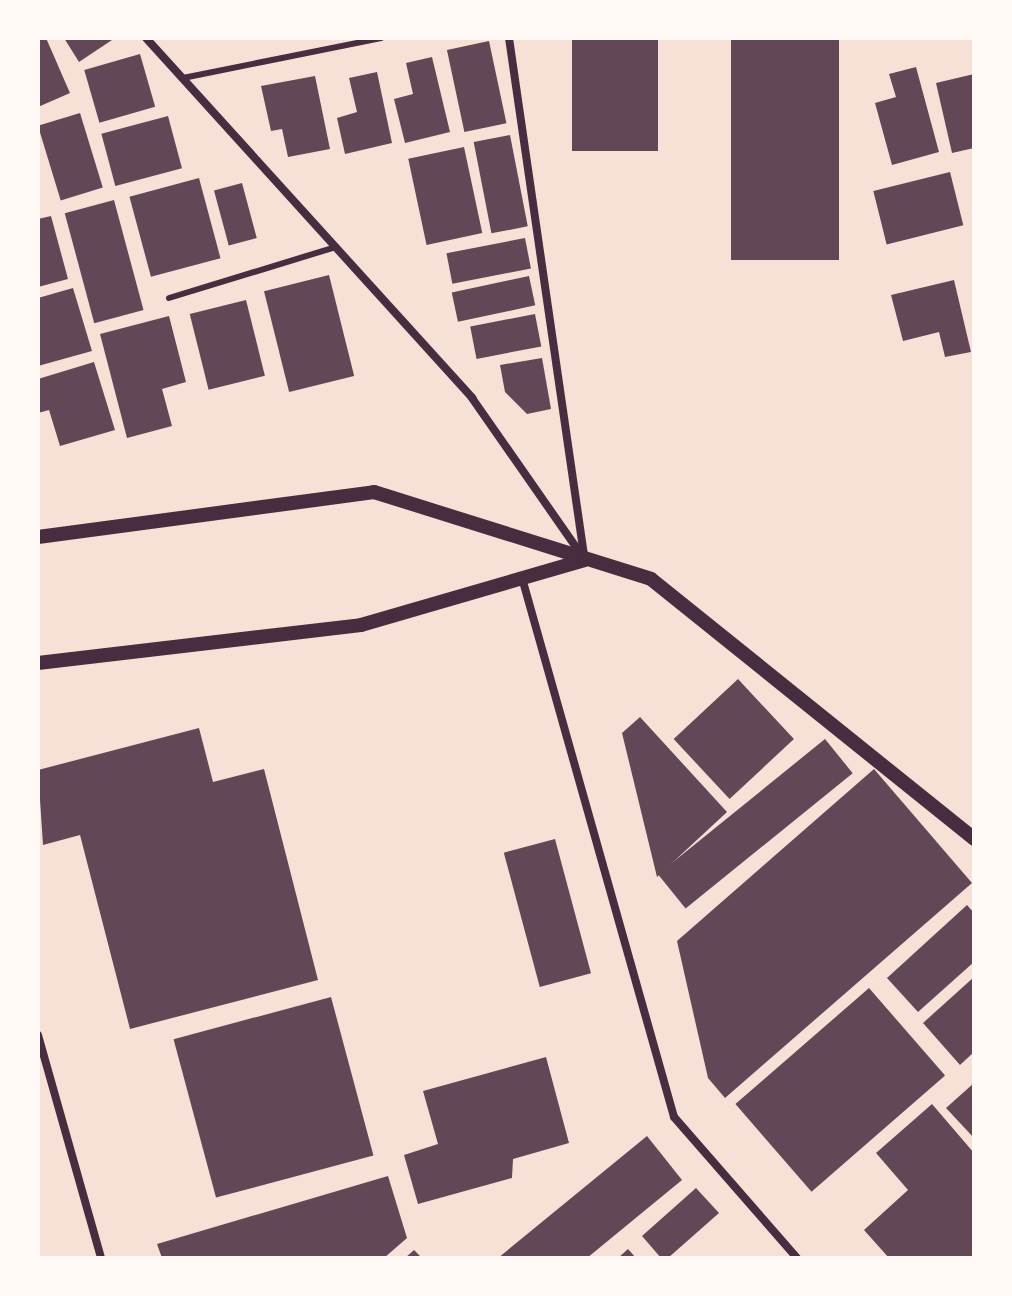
<!DOCTYPE html>
<style>
body{margin:0}
#map{position:relative;width:1012px;height:1296px;overflow:hidden;background:#f7e1d7;font-family:Montserrat,sans-serif}
div>[style]{position:absolute}
[style*='--x']{left:calc(var(--x)*1px);top:calc(var(--y)*1px);width:calc(var(--w)*1px);rotate:calc(var(--a)*1deg)}
.building>*{inset:0;background:#644757;transform-origin:0 0}
.service>*{height:6px;margin:-3px;padding:0 3px;transform-origin:3px;border-radius:3px;background:#4a2c40}
.minor>*{height:8px;margin:-4px;padding:0 4px;transform-origin:4px;border-radius:4px;background:#4a2c40}
.tertiary>*{height:14px;margin:-7px;padding:0 7px;transform-origin:7px;border-radius:7px;background:#4a2c40}
span{translate:-50% -50%;white-space:nowrap;text-align:center;line-height:1.15;-webkit-text-stroke:7px #fffaf5;paint-order:stroke}
.frame{position:absolute;inset:0;border:40px solid #fffaf5;pointer-events:none}
</style>
<div id="map">
<div class="building">
<div style="clip-path:polygon(38px 38px,46px 38px,70px 93px,38px 107px)"></div>
<div style="clip-path:polygon(64px 38px,115px 38px,79px 62px)"></div>
<div style="left:572px;top:38px;width:86px;height:113px"></div>
<div style="left:731px;top:38px;width:108px;height:222px"></div>
<div style="left:489px;top:41px;width:84px;height:43px;rotate:78deg"></div>
<div style="left:140px;top:54px;width:55px;height:58px;rotate:74deg"></div>
<div style="clip-path:polygon(432px 57px,450px 132px,405px 143px,394px 99px,413px 94px,406px 63px)"></div>
<div style="clip-path:polygon(916px 67px,939px 152px,892px 165px,875px 103px,896px 97px,889px 74px)"></div>
<div style="clip-path:polygon(377px 72px,392px 143px,345px 154px,337px 118px,357px 112px,349px 78px)"></div>
<div style="clip-path:polygon(974px 74px,974px 148px,952px 153px,936px 83px)"></div>
<div style="clip-path:polygon(315px 76px,330px 149px,288px 157px,282px 129px,271px 131px,261px 86px)"></div>
<div style="left:80px;top:113px;width:78px;height:44px;rotate:73deg"></div>
<div style="left:168px;top:116px;width:54px;height:69px;rotate:75deg"></div>
<div style="left:510px;top:135px;width:93px;height:37px;rotate:79deg"></div>
<div style="left:464px;top:147px;width:88px;height:57px;rotate:78deg"></div>
<div style="left:950px;top:172px;width:55px;height:79px;rotate:76deg"></div>
<div style="left:199px;top:178px;width:83px;height:72px;rotate:75deg"></div>
<div style="left:242px;top:183px;width:57px;height:29px;rotate:75deg"></div>
<div style="left:114px;top:200px;width:114px;height:51px;rotate:75deg"></div>
<div style="clip-path:polygon(51px 216px,68px 279px,38px 287px,38px 219px)"></div>
<div style="left:525px;top:238px;width:31px;height:80px;rotate:79deg"></div>
<div style="left:329px;top:275px;width:104px;height:67px;rotate:76deg"></div>
<div style="left:529px;top:276px;width:30px;height:79px;rotate:78deg"></div>
<div style="clip-path:polygon(954px 280px,971px 352px,945px 357px,939px 332px,903px 341px,891px 295px)"></div>
<div style="clip-path:polygon(73px 288px,92px 351px,38px 366px,38px 298px)"></div>
<div style="left:246px;top:300px;width:78px;height:58px;rotate:76deg"></div>
<div style="left:535px;top:314px;width:33px;height:66px;rotate:79deg"></div>
<div style="clip-path:polygon(169px 316px,186px 382px,162px 389px,172px 426px,127px 438px,100px 334px)"></div>
<div style="clip-path:polygon(542px 358px,551px 409px,527px 414px,505px 392px,500px 365px)"></div>
<div style="clip-path:polygon(94px 362px,115px 430px,60px 446px,49px 410px,38px 413px,38px 379px)"></div>
<div style="left:738px;top:679px;width:82px;height:88px;rotate:47deg"></div>
<div style="clip-path:polygon(640px 717px,727px 812px,657px 877px,622px 733px)"></div>
<div style="clip-path:polygon(199px 728px,213px 782px,264px 769px,318px 980px,130px 1029px,80px 835px,43px 845px,38px 770px)"></div>
<div style="left:825px;top:739px;width:44px;height:215px;rotate:51deg"></div>
<div style="clip-path:polygon(874px 769px,972px 883px,725px 1098px,708px 1078px,677px 941px)"></div>
<div style="left:555px;top:839px;width:139px;height:53px;rotate:75deg"></div>
<div style="clip-path:polygon(967px 905px,974px 913px,974px 962px,918px 1012px,887px 978px)"></div>
<div style="clip-path:polygon(974px 977px,974px 1052px,960px 1065px,923px 1023px)"></div>
<div style="left:869px;top:988px;width:116px;height:177px;rotate:49deg"></div>
<div style="left:331px;top:997px;width:164px;height:163px;rotate:75deg"></div>
<div style="clip-path:polygon(546px 1057px,569px 1143px,513px 1159px,512px 1178px,418px 1204px,404px 1155px,438px 1144px,423px 1091px)"></div>
<div style="clip-path:polygon(974px 1083px,974px 1138px,946px 1108px)"></div>
<div style="clip-path:polygon(932px 1104px,974px 1153px,974px 1258px,889px 1258px,864px 1230px,908px 1190px,876px 1153px)"></div>
<div style="clip-path:polygon(647px 1136px,682px 1180px,587px 1258px,498px 1258px)"></div>
<div style="clip-path:polygon(388px 1176px,407px 1238px,384px 1258px,162px 1258px,157px 1244px)"></div>
<div style="clip-path:polygon(696px 1188px,719px 1213px,668px 1258px,661px 1258px,642px 1236px)"></div>
<div style="clip-path:polygon(628px 1249px,636px 1258px,618px 1258px)"></div>
<div style="clip-path:polygon(414px 1250px,422px 1258px,405px 1258px)"></div>
</div>
<div class="service">
<div style="--x:183;--y:78;--w:202;--a:-11.4"></div>
<div style="--x:169;--y:298;--w:175;--a:-17"></div>
</div>
<div class="minor">
<div style="--x:146;--y:38;--w:486;--a:47.8"></div>
<div style="--x:472;--y:398;--w:194;--a:55.1"></div>
<div style="--x:509;--y:38;--w:522;--a:81.75"></div>
<div style="--x:522;--y:578;--w:560;--a:74.25"></div>
<div style="--x:674;--y:1117;--w:187;--a:48.9"></div>
<div style="--x:38;--y:1035;--w:232;--a:74.2"></div>
</div>
<div class="tertiary">
<div style="--x:38;--y:537;--w:339;--a:-7.6"></div>
<div style="--x:374;--y:492;--w:290;--a:17.4"></div>
<div style="--x:651;--y:579;--w:415;--a:38.8"></div>
<div style="--x:38;--y:663;--w:325;--a:-6.7"></div>
<div style="--x:361;--y:625;--w:233;--a:-16.2"></div>
</div>
<div class="frame"></div>
</div>
